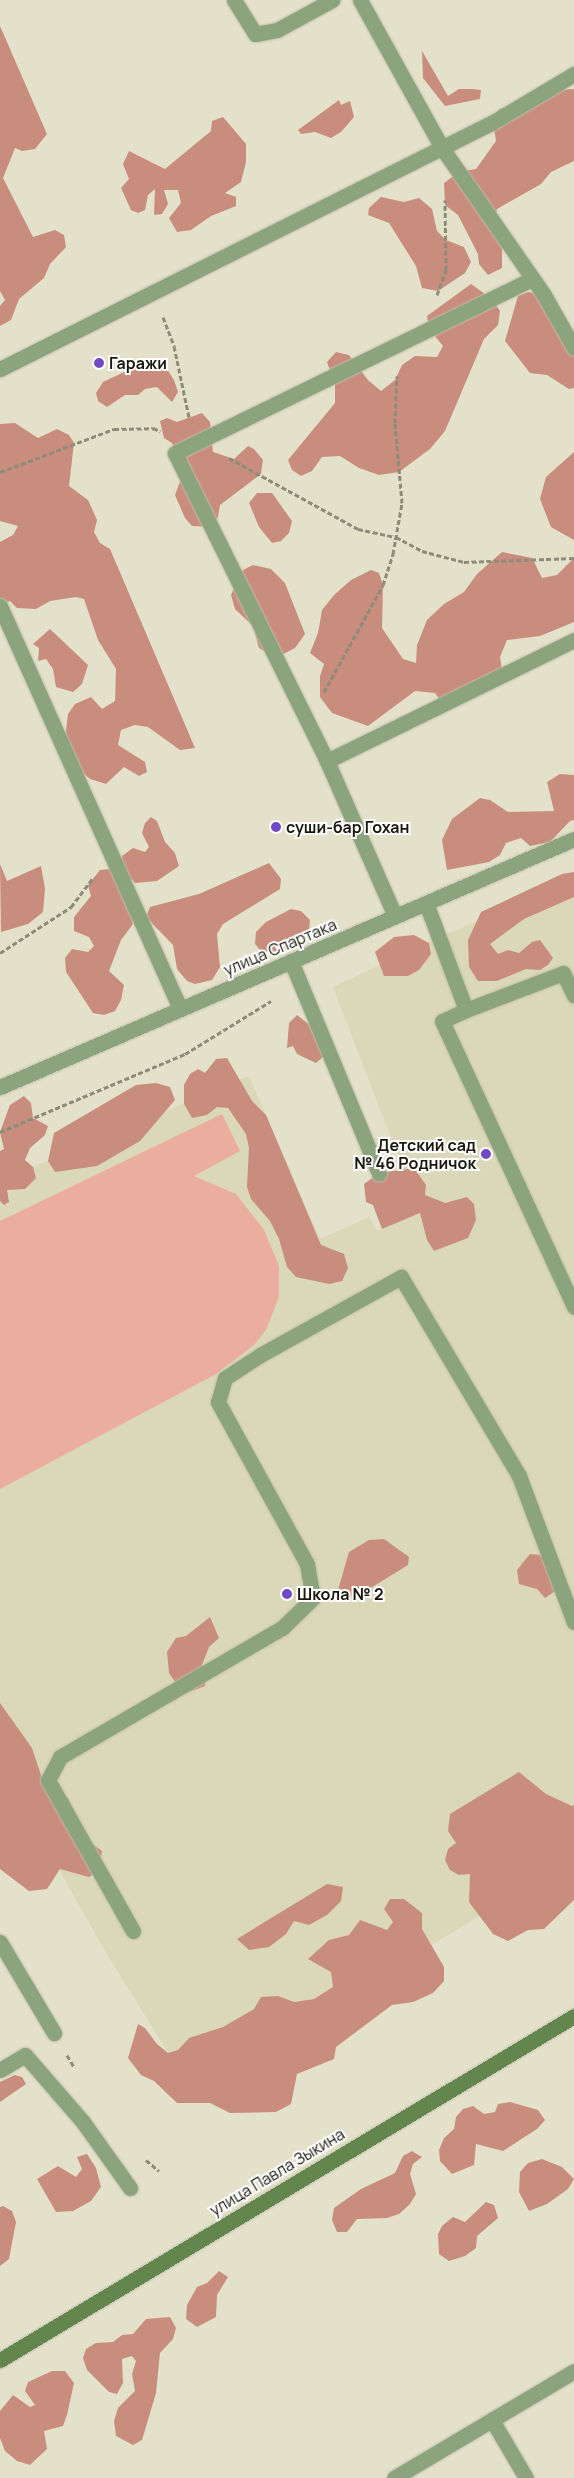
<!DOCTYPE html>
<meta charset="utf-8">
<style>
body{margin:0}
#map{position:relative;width:574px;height:2478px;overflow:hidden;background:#e4e1ca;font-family:Manrope,sans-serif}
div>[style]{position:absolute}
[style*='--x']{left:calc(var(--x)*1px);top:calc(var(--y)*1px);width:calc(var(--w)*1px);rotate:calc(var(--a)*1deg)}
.built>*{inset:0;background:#dbd7b9}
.green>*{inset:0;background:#eaad9e}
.forest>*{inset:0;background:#c98d7e}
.path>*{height:3px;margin-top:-1.5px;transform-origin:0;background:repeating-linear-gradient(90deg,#8d8b7a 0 5px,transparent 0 7.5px)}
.roads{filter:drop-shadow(0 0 1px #c0bda9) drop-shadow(0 0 1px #c0bda9)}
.service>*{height:15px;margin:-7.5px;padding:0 7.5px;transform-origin:7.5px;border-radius:7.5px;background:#8ba47e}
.minor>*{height:15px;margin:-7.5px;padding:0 7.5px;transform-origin:7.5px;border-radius:7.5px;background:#8ba47e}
.secondary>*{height:15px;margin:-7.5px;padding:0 7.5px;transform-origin:7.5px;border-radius:7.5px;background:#62864d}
.dots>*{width:14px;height:14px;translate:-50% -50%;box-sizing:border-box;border:2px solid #fff;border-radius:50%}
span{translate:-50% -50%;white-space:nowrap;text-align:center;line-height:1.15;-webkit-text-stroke:4px #fff;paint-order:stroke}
.poi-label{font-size:16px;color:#1a1910;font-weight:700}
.left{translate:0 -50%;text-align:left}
.right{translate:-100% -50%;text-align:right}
.street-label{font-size:16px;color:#1a1910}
</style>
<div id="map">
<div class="built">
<div style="clip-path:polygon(574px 883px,574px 1857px,193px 2093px,105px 1951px,0 1765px,0 1181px,249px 1076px,320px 1239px,369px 1217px,377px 1231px,420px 1213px,333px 987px,439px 937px)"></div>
</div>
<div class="green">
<div style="clip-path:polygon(222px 1114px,240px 1151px,194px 1176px,236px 1194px,264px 1230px,279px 1266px,279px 1297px,266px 1330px,254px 1345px,216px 1374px,0 1489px,0 1221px)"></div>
</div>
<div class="forest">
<div style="clip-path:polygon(0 26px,47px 134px,35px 149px,22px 151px,15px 148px,3px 178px,33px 237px,55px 230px,64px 235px,66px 247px,50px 264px,44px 278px,19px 299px,11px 320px,0 326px,0 306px,5px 300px,0 291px)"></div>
<div style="clip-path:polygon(422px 51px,448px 96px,459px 89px,472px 89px,481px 90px,480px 99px,445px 106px,423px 78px)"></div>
<div style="clip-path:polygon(574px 89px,574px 161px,551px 172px,541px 184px,497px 209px,494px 223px,502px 248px,502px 268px,488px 275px,479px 264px,478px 254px,458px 215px,445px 205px,444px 183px,459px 172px,476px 169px,496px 141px,493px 122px,499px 109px,521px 105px,532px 109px,546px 91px)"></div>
<div style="clip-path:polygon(339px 100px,341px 105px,350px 101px,354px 117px,341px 132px,331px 138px,315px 132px,301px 134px,298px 130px)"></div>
<div style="clip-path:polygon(223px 117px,246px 144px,246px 162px,241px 182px,225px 193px,236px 197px,236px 206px,211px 216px,191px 230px,177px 232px,169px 218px,181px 203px,178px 190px,164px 190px,168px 204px,162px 214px,154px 215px,155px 189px,148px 195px,145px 210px,138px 213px,131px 210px,121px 188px,129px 179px,123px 164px,129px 151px,165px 169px,211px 131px,212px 121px)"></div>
<div style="clip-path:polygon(381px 197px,404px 202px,419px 198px,432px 209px,437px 231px,446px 240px,464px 247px,471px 262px,465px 273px,438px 291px,422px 288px,416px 266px,389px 223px,368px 215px,369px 208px)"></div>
<div style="clip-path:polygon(471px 284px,492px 299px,500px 311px,498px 325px,484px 339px,445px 431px,430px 449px,399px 472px,379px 475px,359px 468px,340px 456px,322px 457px,312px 471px,301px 476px,292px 470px,288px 460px,335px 403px,335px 385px,327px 362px,336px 352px,349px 355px,368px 380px,381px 391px,395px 380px,402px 365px,415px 356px,437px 357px,443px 346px,429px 329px,427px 316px)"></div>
<div style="clip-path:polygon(528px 292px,544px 295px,574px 348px,574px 388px,569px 389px,547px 375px,530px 373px,505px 341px,518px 296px)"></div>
<div style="clip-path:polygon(152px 359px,165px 366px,174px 380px,178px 392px,172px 402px,157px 387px,145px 389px,138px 395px,125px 395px,107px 407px,98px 401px,96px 393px,103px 382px)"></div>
<div style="clip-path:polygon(202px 413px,210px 422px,213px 452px,234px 459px,248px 446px,254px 449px,263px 460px,261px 474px,220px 505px,218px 517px,211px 527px,192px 526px,185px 518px,175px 495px,184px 471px,172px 443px,164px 438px,160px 421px,167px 418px,177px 422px)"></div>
<div style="clip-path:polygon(15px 423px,38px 438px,57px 429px,69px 435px,74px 443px,69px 486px,88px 500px,97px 520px,94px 532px,100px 543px,110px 549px,195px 748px,180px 750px,148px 727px,135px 725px,121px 730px,118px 745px,145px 762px,147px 772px,139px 776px,124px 767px,106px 784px,90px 779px,77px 768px,64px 747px,68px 714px,75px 704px,91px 697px,102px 709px,115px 701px,116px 669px,98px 640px,84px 599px,76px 597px,50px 601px,36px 609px,17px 608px,10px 601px,0 605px,0 542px,13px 535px,18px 526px,0 521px,0 424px)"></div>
<div style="clip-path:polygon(574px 452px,574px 540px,551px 527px,540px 499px,546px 477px)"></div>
<div style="clip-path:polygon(257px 493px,272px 493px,292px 521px,289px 533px,281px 541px,272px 543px,259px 527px,249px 503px)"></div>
<div style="clip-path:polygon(502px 552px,532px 558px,542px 578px,557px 575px,574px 558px,574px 622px,540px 636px,507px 640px,500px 657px,502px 669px,443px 704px,435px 693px,415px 691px,368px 726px,332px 713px,320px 697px,320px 676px,324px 664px,310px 653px,318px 633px,322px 610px,334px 595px,351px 580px,371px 570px,379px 573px,383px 585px,382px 628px,403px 659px,416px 663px,417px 645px,427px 620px,444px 604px,464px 592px,477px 574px)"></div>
<div style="clip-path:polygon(253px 565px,271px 569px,285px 583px,305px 634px,295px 648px,276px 658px,259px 648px,253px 626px,235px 609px,231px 595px,243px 570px)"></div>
<div style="clip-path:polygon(50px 629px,88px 665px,82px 684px,73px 692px,56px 687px,53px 669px,46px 659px,38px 661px,39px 648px,33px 644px)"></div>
<div style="clip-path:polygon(560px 774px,574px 775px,574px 820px,570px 821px,550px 842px,530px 846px,521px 838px,506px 843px,500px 855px,489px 862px,447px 870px,442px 840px,452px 819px,480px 798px,490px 800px,508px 812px,554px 811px,547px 782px)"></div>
<div style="clip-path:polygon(151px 817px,157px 821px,165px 842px,175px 853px,179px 866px,157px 881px,135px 883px,122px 869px,122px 856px,133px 848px,145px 852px,149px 847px,142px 833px,145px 823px)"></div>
<div style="clip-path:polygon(269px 863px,281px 879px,280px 889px,223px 924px,217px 934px,220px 967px,212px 980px,195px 984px,187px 981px,177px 969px,173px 945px,146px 917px,150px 907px,199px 894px)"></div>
<div style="clip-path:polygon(0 864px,7px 881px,41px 866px,45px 889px,43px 912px,28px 924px,1px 932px)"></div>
<div style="clip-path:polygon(109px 869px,119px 875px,133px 924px,121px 940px,109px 971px,124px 985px,121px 1000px,115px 1011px,104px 1015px,93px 1013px,66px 972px,65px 958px,72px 949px,88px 952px,94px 946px,89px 937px,74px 931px,74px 917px,91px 896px,88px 885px,100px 870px)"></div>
<div style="clip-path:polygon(574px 872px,574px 897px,524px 919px,490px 944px,498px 954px,508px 950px,519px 953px,532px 942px,540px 940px,553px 958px,548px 965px,540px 970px,526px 969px,497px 981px,478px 981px,469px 967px,468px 940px,481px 912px,562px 874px)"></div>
<div style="clip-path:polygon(291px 909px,301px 911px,310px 920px,309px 931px,286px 950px,263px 953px,255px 944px,256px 932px,266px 922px)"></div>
<div style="clip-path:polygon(414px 935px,429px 943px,431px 954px,419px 970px,408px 976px,384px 976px,375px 952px,394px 937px)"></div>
<div style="clip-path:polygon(297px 1015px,311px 1026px,324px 1056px,316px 1063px,297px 1054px,293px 1046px,287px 1048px,289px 1023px)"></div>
<div style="clip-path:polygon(227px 1058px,252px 1101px,266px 1115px,321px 1245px,344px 1254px,348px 1268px,342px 1281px,329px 1284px,296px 1277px,287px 1267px,279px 1239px,270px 1221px,251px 1199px,247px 1187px,249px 1148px,246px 1134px,228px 1108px,217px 1107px,207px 1115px,192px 1118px,184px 1104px,184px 1085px,190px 1074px,198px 1069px,205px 1073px,216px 1059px)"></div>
<div style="clip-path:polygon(156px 1083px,170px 1087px,175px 1100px,140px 1141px,97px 1166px,55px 1172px,48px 1161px,54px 1133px,136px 1085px)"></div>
<div style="clip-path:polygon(24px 1096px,31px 1103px,33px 1118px,48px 1126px,45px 1135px,30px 1148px,25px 1160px,33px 1167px,36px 1178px,25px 1189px,7px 1190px,9px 1202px,4px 1205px,0 1201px,0 1151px,4px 1149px,0 1132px,10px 1105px)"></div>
<div style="clip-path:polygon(414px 1168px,426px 1185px,425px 1195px,445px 1203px,467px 1197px,474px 1204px,476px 1220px,468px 1238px,434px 1251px,427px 1240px,420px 1213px,382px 1229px,373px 1205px,366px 1202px,364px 1184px,379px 1173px)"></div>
<div style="clip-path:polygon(384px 1539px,409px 1557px,408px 1565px,356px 1597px,341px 1596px,338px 1590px,349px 1552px,369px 1540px)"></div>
<div style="clip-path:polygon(530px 1554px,540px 1555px,554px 1567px,561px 1587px,545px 1598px,537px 1589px,519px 1584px,517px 1570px)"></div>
<div style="clip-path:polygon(210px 1617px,219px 1638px,209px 1647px,202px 1665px,207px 1672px,205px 1686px,184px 1694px,171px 1693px,175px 1682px,169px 1673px,167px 1652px,176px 1638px,186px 1636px)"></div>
<div style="clip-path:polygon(0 1703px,32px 1748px,47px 1793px,68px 1798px,80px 1822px,79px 1834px,102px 1851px,99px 1870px,89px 1877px,60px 1869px,47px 1889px,29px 1891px,0 1869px)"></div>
<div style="clip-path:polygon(519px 1772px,546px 1794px,572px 1806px,574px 1805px,574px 1900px,544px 1929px,528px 1930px,508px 1941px,493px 1934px,469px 1902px,470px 1874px,459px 1875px,450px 1870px,445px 1860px,448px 1849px,456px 1843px,448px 1831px,450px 1814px)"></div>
<div style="clip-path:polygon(327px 1884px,343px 1887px,341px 1901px,327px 1915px,309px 1925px,294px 1921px,286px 1934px,269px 1947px,249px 1950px,237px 1939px)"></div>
<div style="clip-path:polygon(390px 1899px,404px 1899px,422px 1913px,422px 1929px,444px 1967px,444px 1981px,433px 1993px,413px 2002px,392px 2005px,336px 2047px,334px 2059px,297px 2074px,291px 2104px,276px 2112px,230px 2113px,210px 2103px,177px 2103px,154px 2081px,141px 2075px,128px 2058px,138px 2024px,145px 2028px,157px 2044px,168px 2053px,178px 2050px,189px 2038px,223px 2027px,254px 2009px,261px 1997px,278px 1996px,294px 2002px,314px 1999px,333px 1987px,331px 1972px,308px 1959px,329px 1940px,349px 1935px,360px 1920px,387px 1930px,393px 1922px,384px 1909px)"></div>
<div style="clip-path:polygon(15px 2075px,22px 2077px,26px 2084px,0 2102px,0 2082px)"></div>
<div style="clip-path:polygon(510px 2102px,538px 2110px,545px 2120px,537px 2129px,503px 2151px,476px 2144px,474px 2165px,452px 2174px,440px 2161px,439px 2150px,444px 2138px,454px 2129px,456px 2117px,463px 2109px,473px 2106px,484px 2114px,495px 2112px,498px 2104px)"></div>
<div style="clip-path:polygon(412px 2151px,422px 2157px,413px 2164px,410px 2174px,416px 2194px,410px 2204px,399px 2214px,387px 2218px,357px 2219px,347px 2232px,337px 2232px,332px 2220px,334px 2208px,361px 2189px,395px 2173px,403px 2156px)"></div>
<div style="clip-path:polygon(87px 2154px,96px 2168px,101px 2187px,91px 2201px,73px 2211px,56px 2212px,37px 2179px,58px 2166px,76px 2177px,82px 2169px,77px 2157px)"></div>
<div style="clip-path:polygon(542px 2159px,562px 2167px,574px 2179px,568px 2189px,547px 2204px,529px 2211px,519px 2192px,520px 2172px,528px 2163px)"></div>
<div style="clip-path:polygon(486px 2202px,494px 2205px,498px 2218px,477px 2236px,476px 2248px,465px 2256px,449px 2261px,439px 2254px,438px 2234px,442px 2226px,453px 2217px,465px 2222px)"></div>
<div style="clip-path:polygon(3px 2206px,12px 2211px,16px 2222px,9px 2259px,0 2266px,0 2207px)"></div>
<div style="clip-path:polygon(219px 2271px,228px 2277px,217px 2295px,216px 2317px,197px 2327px,186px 2319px,187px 2305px,197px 2287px,207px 2283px)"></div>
<div style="clip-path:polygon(170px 2317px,176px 2328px,173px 2339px,160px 2353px,156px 2393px,142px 2440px,133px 2445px,116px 2436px,114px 2421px,118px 2408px,135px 2391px,132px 2374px,136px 2361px,132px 2356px,122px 2359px,123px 2383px,117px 2394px,109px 2392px,87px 2370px,83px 2358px,86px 2349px,96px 2343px,113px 2342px,122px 2335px,133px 2334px,146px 2319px)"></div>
<div style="clip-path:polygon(52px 2371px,65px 2371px,74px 2383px,67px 2415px,63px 2426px,44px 2431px,47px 2449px,30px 2465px,17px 2461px,5px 2451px,0 2438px,0 2411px,13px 2395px,30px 2407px,35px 2405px,25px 2391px,28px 2382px)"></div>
</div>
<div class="path">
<div style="--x:437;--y:295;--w:27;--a:-70"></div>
<div style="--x:446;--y:270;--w:70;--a:-90.8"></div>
<div style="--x:163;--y:317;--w:31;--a:69"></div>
<div style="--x:174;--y:346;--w:73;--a:78.1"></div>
<div style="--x:229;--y:458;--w:147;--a:28.8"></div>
<div style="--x:358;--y:529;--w:39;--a:12"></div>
<div style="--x:396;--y:537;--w:30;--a:28"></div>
<div style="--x:422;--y:551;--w:43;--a:14.7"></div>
<div style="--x:464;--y:562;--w:110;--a:-2.1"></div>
<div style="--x:0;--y:472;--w:122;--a:-20.7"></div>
<div style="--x:114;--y:429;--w:39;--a:-1"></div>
<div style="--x:153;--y:428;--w:8;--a:23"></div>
<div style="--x:324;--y:692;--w:122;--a:-61.1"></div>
<div style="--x:383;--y:585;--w:33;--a:-72"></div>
<div style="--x:393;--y:554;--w:52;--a:-80"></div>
<div style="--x:402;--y:503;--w:80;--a:-95"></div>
<div style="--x:395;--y:423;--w:47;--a:-87.6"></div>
<div style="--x:0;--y:953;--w:85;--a:-32.9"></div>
<div style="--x:71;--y:907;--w:36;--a:-53"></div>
<div style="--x:0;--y:1132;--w:201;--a:-22.9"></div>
<div style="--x:185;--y:1054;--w:101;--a:-31.6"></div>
<div style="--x:67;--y:2055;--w:14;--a:60"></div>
<div style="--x:146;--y:2160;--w:17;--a:40"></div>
</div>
<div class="roads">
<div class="service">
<div style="--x:234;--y:0;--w:40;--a:58"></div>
<div style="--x:255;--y:34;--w:22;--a:-10"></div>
<div style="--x:277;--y:30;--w:63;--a:-28.6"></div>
<div style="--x:360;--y:0;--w:169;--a:61"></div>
<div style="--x:442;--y:148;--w:179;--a:55.2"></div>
<div style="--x:544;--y:295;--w:61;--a:60.5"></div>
<div style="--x:0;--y:369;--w:551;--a:-26.61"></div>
<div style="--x:493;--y:122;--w:94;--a:-30.7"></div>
<div style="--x:0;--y:606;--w:441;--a:65.9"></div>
<div style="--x:327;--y:761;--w:343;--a:-116.3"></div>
<div style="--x:175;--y:453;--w:397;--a:-26"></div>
<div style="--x:426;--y:903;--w:114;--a:69.5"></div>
<div style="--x:466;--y:1010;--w:26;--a:155"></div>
<div style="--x:442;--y:1021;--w:315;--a:65.2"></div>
<div style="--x:395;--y:916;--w:169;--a:-113.7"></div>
<div style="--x:327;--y:761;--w:275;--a:-26.1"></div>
<div style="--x:291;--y:961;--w:230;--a:67.5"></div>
<div style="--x:466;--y:1010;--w:104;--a:-20.9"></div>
<div style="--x:563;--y:973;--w:25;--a:64"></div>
<div style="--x:133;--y:1931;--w:173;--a:-119.4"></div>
<div style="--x:48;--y:1780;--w:26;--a:-62"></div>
<div style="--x:60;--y:1757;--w:257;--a:-30.2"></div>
<div style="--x:282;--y:1628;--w:43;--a:-44.1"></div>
<div style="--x:313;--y:1598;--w:35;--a:-100"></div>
<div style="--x:307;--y:1564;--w:185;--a:-118.8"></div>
<div style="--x:218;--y:1402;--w:25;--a:-74"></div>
<div style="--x:225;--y:1378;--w:44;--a:-33"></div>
<div style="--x:262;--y:1354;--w:159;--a:-29"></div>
<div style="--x:401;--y:1277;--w:231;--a:59.3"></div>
<div style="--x:519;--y:1476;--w:156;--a:69.4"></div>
<div style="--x:0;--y:1942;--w:106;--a:59.3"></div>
<div style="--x:0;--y:2070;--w:29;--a:-31"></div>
<div style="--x:25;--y:2055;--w:89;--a:49.1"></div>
<div style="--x:83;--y:2122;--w:81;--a:54.5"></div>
<div style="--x:492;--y:2420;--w:67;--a:59.6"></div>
<div style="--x:394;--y:2478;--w:209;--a:-30.7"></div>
</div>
<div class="minor">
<div style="--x:0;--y:1087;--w:625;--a:-23.37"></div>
</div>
<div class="secondary">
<div style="--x:0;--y:2360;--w:669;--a:-30.93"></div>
</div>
</div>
<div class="dots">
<div style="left:99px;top:363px;background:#7149c2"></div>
<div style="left:276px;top:827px;background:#7149c2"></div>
<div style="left:486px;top:1154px;background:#7149c2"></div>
<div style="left:287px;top:1594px;background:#7149c2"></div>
</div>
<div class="poi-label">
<span class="left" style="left:109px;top:363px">Гаражи</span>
<span class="left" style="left:286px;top:827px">суши-бар Гохан</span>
<span class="right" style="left:476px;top:1154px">Детский сад<br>№ 46 Родничок</span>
<span class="left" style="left:297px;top:1594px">Школа № 2</span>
</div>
<div class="street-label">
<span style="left:280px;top:947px;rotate:-23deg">улица Спартака</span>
<span style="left:277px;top:2172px;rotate:-31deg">улица Павла Зыкина</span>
</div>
</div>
